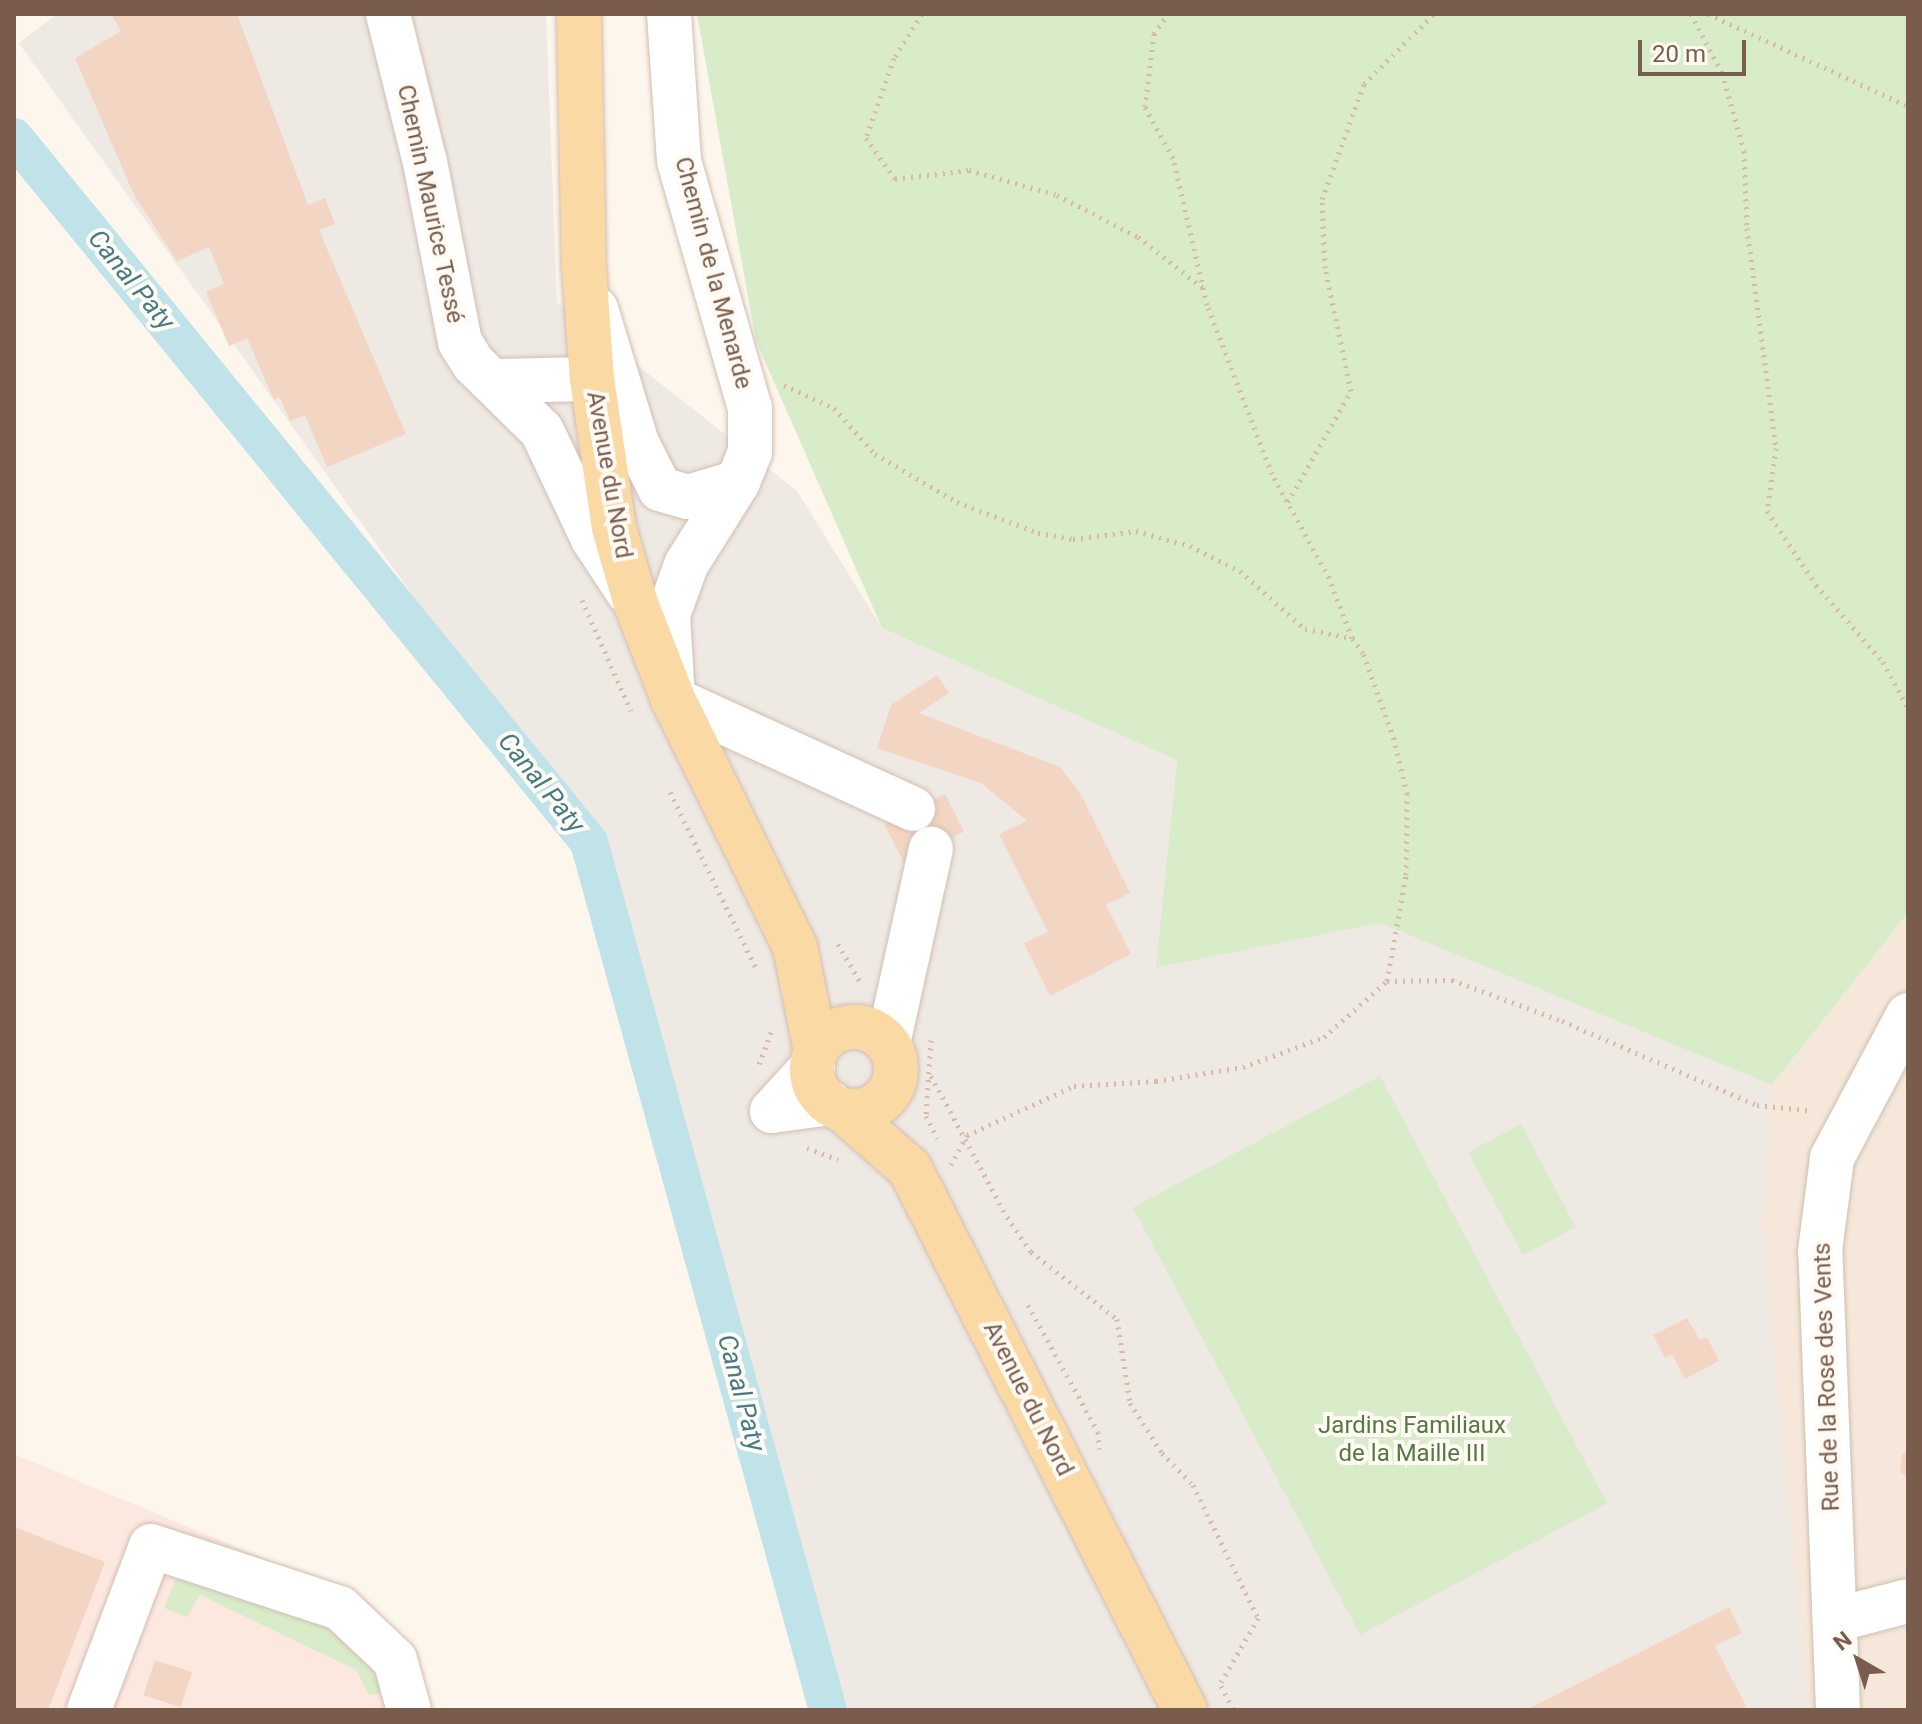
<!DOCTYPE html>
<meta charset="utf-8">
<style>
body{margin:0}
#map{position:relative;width:1922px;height:1724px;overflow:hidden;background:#fdf6ec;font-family:Roboto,sans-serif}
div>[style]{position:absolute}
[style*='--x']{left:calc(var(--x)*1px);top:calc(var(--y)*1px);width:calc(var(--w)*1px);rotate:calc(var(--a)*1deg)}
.residential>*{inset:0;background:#f5e8da}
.commercial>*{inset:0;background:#fde8e0}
.industrial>*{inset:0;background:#efe9e4}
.green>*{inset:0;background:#d8ecc9;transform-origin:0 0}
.canal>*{height:38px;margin:-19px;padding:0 19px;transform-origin:19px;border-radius:19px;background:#bfe3e8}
.building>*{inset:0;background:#f3d5c3;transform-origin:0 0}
.path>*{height:5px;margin-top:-2.5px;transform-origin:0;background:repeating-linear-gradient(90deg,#d9b8a5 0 2px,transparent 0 8px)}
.roads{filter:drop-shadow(0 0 2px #d1beb0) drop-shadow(0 0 2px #d1beb0)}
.minor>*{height:44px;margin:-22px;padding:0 22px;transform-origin:22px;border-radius:22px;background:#fff}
.major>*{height:44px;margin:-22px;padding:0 22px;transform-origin:22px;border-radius:22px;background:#fbd9a5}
.major>.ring{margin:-22px;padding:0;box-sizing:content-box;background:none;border:44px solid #fbd9a5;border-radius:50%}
span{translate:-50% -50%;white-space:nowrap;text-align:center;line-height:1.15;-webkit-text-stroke:8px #fffaf3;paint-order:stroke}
.street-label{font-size:24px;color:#7a5c4d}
.park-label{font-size:24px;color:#537a41}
.water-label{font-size:26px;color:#437c86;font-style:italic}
.frame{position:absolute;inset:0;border:16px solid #7a5c4d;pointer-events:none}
.north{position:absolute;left:1818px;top:1620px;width:80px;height:80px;-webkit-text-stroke:6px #fffaf3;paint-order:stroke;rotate:321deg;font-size:22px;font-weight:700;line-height:32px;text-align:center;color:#7a5c4d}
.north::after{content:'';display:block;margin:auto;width:28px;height:36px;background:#7a5c4d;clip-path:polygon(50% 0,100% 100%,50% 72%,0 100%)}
.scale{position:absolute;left:1638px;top:40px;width:108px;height:36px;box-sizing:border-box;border:4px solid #7a5c4d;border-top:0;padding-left:10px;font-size:24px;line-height:28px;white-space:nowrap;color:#7a5c4d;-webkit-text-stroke:6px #fffaf3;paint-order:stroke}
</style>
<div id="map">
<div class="residential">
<div style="clip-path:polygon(1908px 913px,1908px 1710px,1808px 1710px,1762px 1224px,1772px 1085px)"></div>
</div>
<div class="commercial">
<div style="clip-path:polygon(14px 1454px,368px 1602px,424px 1710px,14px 1710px)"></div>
</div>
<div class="industrial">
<div style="clip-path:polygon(57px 14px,546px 14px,557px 302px,797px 491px,882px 628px,1177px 759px,1157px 968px,1380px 922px,1772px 1085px,1762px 1224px,1808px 1710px,845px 1710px,600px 858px,19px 43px)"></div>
</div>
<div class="green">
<div style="clip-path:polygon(697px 14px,1908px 14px,1908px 913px,1772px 1085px,1380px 923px,1156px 968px,1177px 760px,882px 628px,756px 341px)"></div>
<div style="left:1380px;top:1076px;width:484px;height:280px;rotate:62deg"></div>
<div style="left:1521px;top:1124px;width:117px;height:60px;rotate:62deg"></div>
<div style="clip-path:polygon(208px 1570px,322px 1612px,373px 1651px,385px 1693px,369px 1695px,356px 1670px,200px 1595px,187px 1617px,164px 1608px,176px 1578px)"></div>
</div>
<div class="canal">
<div style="--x:14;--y:137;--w:910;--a:50.8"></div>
<div style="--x:589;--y:842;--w:900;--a:74.61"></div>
</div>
<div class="building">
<div style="clip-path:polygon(111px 14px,237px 14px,308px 205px,325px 198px,335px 224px,319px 230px,406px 434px,327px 467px,305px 415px,290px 421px,280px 397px,274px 400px,247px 338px,229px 346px,206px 292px,224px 284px,209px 247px,177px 261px,134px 195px,75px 58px,121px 31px)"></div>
<div style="clip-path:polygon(937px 675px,949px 693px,919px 713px,1060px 767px,1080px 793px,1130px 893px,1106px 905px,1131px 954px,1050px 996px,1024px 943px,1048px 932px,999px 834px,1027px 821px,981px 783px,877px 748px,891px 705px)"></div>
<div style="left:945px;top:794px;width:42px;height:68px;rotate:63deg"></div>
<div style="clip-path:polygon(1687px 1318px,1700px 1340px,1707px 1337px,1719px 1361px,1685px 1379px,1672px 1354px,1665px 1358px,1653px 1335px)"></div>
<div style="clip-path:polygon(1908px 1450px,1908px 1478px,1900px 1472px,1902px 1454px)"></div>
<div style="clip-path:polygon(14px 1527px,105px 1562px,48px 1710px,14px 1710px)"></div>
<div style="clip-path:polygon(1729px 1607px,1742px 1633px,1715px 1646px,1748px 1710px,1526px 1710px)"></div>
<div style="left:155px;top:1660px;width:39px;height:37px;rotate:18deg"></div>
</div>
<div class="path">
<div style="--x:922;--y:14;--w:52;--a:122.5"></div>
<div style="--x:894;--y:58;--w:85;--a:109.3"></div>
<div style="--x:866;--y:138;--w:50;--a:54.7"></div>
<div style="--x:895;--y:179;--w:75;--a:-6.9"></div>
<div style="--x:969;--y:170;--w:91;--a:15.9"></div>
<div style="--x:1057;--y:195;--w:91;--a:27.4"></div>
<div style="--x:1138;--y:237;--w:83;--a:38.1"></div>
<div style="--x:1691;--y:14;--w:67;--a:62.3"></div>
<div style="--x:1722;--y:73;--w:81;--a:74.2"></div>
<div style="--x:1744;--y:151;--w:77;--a:87.8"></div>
<div style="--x:1747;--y:228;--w:222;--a:82.5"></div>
<div style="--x:1776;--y:448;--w:64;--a:98.1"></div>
<div style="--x:1767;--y:511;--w:89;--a:56.5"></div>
<div style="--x:1816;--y:585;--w:102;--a:49"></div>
<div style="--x:1883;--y:662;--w:52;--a:61.5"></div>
<div style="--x:1708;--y:14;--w:220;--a:24.7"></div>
<div style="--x:784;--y:385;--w:55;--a:24.7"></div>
<div style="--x:834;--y:408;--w:62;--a:48.3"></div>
<div style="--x:875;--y:454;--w:95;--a:30.3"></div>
<div style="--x:957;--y:502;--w:87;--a:20.9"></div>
<div style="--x:1038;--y:533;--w:36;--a:10"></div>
<div style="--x:1073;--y:539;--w:64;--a:-7.2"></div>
<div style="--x:1136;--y:531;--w:56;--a:15.5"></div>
<div style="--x:1190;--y:546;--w:56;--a:26.6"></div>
<div style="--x:1240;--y:571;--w:87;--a:41.7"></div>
<div style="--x:1305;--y:629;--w:48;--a:10.8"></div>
<div style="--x:1352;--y:638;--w:64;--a:-111"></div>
<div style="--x:1329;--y:578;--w:119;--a:-118.7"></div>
<div style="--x:1272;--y:474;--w:181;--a:-111"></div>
<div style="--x:1207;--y:305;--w:151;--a:-103"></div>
<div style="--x:1173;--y:158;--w:58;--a:-118.8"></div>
<div style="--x:1145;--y:107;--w:74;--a:-83"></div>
<div style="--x:1154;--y:34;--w:24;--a:-55"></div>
<div style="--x:1288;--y:502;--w:128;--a:-60.4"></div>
<div style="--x:1351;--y:391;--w:126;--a:-101.9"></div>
<div style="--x:1325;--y:268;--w:69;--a:-92.5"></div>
<div style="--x:1322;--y:199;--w:122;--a:-69.9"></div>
<div style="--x:1364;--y:84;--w:99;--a:-45"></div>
<div style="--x:582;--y:600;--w:121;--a:66.2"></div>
<div style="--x:670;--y:792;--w:198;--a:64"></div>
<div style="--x:838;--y:944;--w:45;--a:59.5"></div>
<div style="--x:1387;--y:981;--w:65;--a:-0.9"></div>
<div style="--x:1452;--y:980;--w:117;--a:20.4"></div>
<div style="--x:1562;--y:1021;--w:212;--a:23.3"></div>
<div style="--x:1757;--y:1105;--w:56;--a:6.1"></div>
<div style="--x:931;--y:1040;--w:76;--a:93.8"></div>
<div style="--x:926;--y:1116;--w:25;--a:63"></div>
<div style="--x:759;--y:1064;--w:34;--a:-69"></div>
<div style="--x:931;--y:1076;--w:160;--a:61.7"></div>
<div style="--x:1007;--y:1217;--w:42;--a:55.6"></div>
<div style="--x:1031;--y:1252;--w:109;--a:37.9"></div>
<div style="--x:1117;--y:1319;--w:85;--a:81.2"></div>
<div style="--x:1130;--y:1403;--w:59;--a:57.4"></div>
<div style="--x:1162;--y:1453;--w:45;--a:45.9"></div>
<div style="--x:1193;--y:1485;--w:148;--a:64"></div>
<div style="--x:1258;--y:1618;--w:76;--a:119.9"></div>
<div style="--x:807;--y:1148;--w:33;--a:20"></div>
<div style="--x:951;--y:1165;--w:34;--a:-62"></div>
<div style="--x:967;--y:1135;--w:118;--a:-24.6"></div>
<div style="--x:1074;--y:1086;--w:82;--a:-3.5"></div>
<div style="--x:1156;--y:1081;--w:88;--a:-9.1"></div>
<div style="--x:1243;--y:1067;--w:86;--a:-20.3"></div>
<div style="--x:1324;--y:1037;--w:84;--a:-41.6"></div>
<div style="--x:1387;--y:981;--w:108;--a:-79.8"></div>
<div style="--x:1406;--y:875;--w:81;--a:-89.3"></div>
<div style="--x:1407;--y:794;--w:57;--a:-103.3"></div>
<div style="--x:1394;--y:739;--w:91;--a:-109.8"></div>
<div style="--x:1363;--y:653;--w:19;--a:-126"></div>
<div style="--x:1028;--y:1305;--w:145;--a:61.1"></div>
<div style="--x:1098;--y:1432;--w:17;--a:87"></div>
<div style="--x:1221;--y:1686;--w:27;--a:62"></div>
</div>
<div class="roads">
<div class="minor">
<div style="--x:388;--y:14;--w:153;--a:76"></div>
<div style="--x:425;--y:162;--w:183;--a:79"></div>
<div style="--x:460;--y:342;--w:26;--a:58"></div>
<div style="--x:474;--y:364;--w:95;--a:44.6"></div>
<div style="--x:542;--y:431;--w:119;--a:64.7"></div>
<div style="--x:593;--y:539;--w:64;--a:56.6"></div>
<div style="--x:669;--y:14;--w:147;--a:86.1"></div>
<div style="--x:679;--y:161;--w:257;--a:74"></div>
<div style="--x:750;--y:408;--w:44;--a:90"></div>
<div style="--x:750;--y:452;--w:32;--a:112"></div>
<div style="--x:738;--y:482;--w:98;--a:122.1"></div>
<div style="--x:686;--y:565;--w:53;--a:109.8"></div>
<div style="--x:668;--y:615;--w:84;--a:86.6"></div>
<div style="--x:673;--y:699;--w:264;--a:24.6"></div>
<div style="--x:596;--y:309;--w:140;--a:73"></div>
<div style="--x:637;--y:443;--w:51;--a:63.4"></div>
<div style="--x:660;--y:489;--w:29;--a:16"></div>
<div style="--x:688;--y:497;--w:52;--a:-16.7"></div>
<div style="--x:495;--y:381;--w:97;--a:-1.2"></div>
<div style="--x:888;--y:1044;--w:200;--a:-77.6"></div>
<div style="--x:813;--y:1066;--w:61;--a:132.3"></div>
<div style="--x:772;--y:1111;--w:59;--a:-7.9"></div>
<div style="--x:1835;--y:1620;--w:75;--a:-14.6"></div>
<div style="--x:89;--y:1710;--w:175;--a:-69.3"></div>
<div style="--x:151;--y:1546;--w:199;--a:18.2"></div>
<div style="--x:340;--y:1608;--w:76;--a:43.4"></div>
<div style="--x:395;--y:1660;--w:52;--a:74.4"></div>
<div style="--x:1838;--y:1710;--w:459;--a:-92.2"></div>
<div style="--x:1820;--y:1251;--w:94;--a:-82.6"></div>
<div style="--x:1832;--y:1158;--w:162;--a:-62"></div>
</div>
<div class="major">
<div style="--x:579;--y:14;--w:252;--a:88.9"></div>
<div style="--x:584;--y:266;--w:113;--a:86"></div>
<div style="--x:592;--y:379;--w:151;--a:81.6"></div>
<div style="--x:614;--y:528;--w:79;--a:73.9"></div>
<div style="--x:636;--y:604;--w:102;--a:68.7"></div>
<div style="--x:673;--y:699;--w:276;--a:63.8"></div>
<div style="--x:795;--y:947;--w:106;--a:78.6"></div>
<div class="ring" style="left:812px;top:1027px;width:40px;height:40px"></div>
<div style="--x:843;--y:1110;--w:89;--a:41.4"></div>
<div style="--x:910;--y:1169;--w:607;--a:63.05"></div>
</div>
</div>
<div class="street-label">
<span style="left:430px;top:204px;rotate:78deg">Chemin Maurice Tessé</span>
<span style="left:713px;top:273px;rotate:75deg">Chemin de la Menarde</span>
<span style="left:609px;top:475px;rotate:80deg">Avenue du Nord</span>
<span style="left:1827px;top:1377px;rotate:-92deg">Rue de la Rose des Vents</span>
<span style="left:1028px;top:1399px;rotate:63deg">Avenue du Nord</span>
</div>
<div class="park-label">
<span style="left:1412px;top:1440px">Jardins Familiaux<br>de la Maille III</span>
</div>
<div class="water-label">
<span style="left:131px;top:280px;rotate:51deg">Canal Paty</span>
<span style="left:541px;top:783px;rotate:51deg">Canal Paty</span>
<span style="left:741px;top:1393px;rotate:75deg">Canal Paty</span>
</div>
<div class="frame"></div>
<div class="north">N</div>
<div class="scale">20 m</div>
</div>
